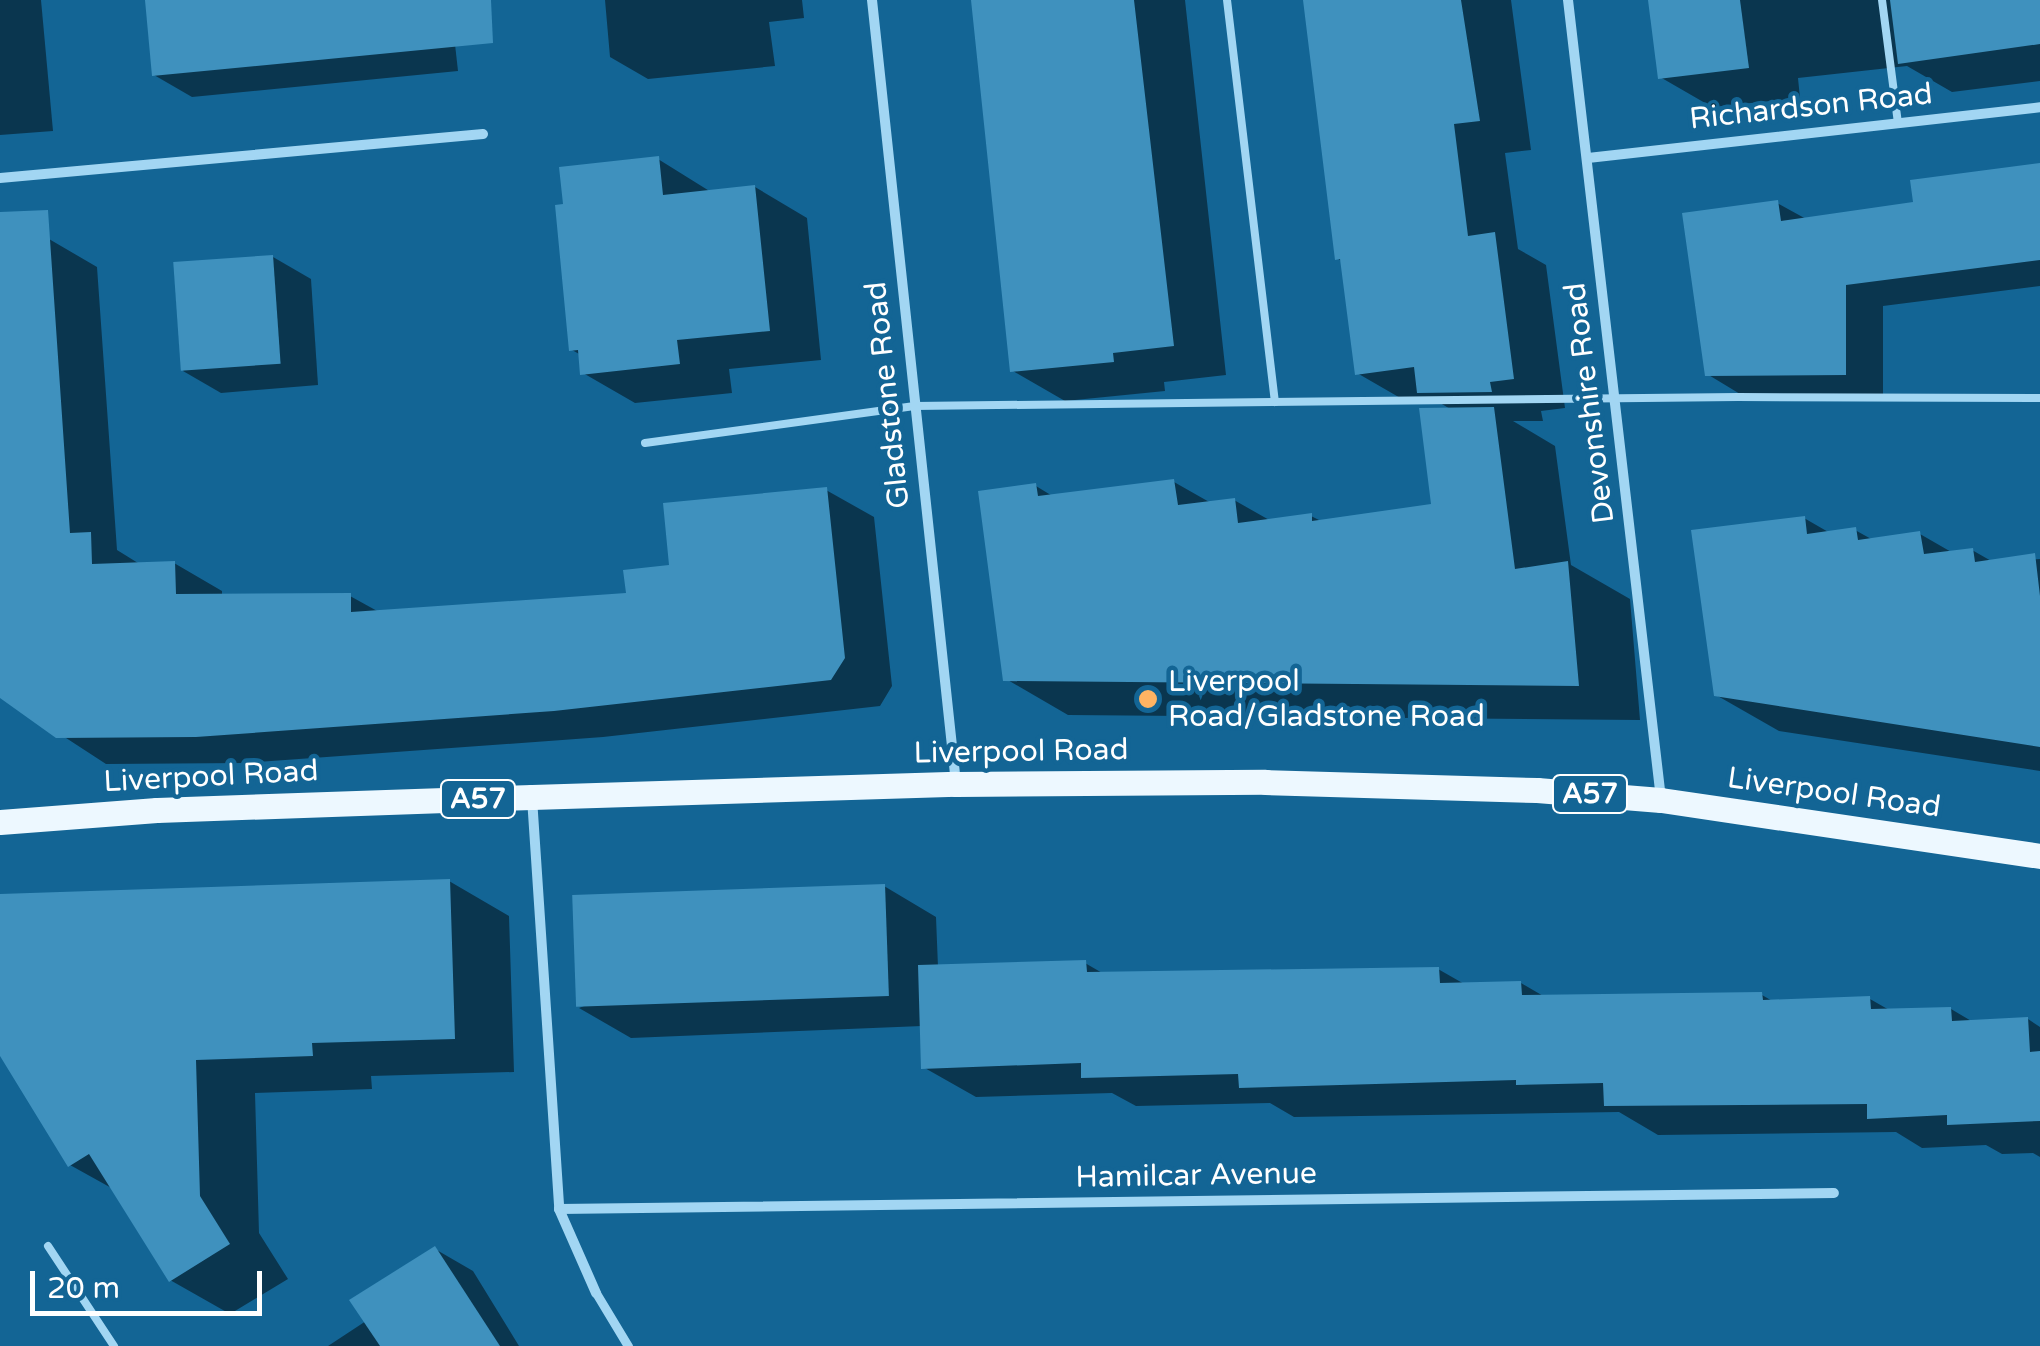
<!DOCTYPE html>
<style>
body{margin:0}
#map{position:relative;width:2040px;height:1346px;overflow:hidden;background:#136595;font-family:"Varela Round",sans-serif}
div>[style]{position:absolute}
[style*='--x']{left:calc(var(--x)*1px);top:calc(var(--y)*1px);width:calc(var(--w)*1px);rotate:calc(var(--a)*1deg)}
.shadow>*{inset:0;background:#0007}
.building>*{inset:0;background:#3f91be;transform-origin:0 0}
.service>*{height:8px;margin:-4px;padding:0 4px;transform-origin:4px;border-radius:4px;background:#a2d6f3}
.pedestrian>*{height:9px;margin:-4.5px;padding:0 4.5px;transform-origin:4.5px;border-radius:4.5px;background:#a2d6f3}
.minor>*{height:10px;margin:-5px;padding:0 5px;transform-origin:5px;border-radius:5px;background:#a2d6f3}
.primary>*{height:25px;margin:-12.5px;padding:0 12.5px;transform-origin:12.5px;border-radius:12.5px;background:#edf8ff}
.dots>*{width:28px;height:28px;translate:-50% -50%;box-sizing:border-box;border:5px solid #136595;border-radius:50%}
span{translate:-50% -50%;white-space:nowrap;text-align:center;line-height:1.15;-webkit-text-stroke:9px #136595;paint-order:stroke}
.shield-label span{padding:2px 8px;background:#136595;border:2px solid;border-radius:8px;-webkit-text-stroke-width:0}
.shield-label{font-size:28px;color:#fff;font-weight:700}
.street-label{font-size:30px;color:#fff}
.poi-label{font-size:30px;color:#fff}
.left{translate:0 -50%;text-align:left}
.scale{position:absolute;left:30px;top:1271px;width:232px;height:45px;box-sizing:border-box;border:5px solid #fff;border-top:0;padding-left:12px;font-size:30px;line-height:35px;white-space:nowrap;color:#fff;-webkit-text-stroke:8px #136595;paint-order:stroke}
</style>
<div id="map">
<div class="shadow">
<div style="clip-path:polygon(0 0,41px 0,53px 131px,0 135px)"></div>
<div style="clip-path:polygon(147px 0,450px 0,458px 71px,192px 97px,154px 75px)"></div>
<div style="clip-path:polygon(605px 0,802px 0,804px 18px,769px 22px,775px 66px,648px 79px,610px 57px)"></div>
<div style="clip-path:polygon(974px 0,1185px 0,1226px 375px,1164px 382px,1165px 391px,1065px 401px,1013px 371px)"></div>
<div style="clip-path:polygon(1306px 0,1511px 0,1531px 150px,1505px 153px,1518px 249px,1546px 265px,1565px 408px,1541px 411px,1543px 421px,1513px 421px,1555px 446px,1571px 565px,1630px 599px,1640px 720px,1068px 715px,1006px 679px,1036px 486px,1054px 497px,1174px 482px,1211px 503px,1234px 500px,1271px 521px,1311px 516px,1323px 522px,1434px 506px,1452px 410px,1435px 400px,1409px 403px,1357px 373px,1343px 262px,1337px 258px)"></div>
<div style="clip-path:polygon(1651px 0,2040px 0,2040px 81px,1952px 92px,1907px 66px,1798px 78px,1800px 98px,1712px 107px,1660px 77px)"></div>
<div style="clip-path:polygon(658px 159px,711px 192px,755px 187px,807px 218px,821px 360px,729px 369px,732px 393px,635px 403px,583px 373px,581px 355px,572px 350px)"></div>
<div style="clip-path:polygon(2040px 166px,2040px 286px,1883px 306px,1883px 395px,1745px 397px,1707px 374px,1777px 203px,1808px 220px,1916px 205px)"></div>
<div style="clip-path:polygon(49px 239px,97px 267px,117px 550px,138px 563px,174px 563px,222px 591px,222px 596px,350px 596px,379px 612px,628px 595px,672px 567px,826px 490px,874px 517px,892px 686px,880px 706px,603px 737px,245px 763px,106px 764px,0 695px,0 243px)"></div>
<div style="clip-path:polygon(273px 257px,311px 279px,318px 385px,221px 393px,183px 371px)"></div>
<div style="clip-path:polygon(1804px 518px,1830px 533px,1855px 530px,1873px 540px,1920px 534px,1953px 553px,1972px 550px,1993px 562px,2040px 559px,2040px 771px,1779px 731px,1716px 695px)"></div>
<div style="clip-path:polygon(449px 881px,509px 916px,514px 1072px,371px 1076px,372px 1089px,255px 1093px,259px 1233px,288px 1279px,230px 1314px,170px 1280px,115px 1190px,70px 1165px,0 1051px,0 897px)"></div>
<div style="clip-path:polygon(884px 886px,936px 917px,938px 967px,1085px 963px,1104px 974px,1438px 969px,1466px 985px,1521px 983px,1545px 997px,1762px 995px,1774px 1002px,1870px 999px,1891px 1011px,1951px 1009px,1973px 1022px,2028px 1019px,2040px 1027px,2040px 1157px,2033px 1153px,2002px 1154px,1986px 1145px,1922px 1148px,1896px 1132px,1658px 1135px,1619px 1112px,1294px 1117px,1270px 1103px,1136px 1106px,1112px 1093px,976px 1097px,923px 1067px,922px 1026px,631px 1038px,579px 1008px)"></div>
<div style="clip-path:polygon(435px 1249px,473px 1271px,519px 1346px,328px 1346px,366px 1321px)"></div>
</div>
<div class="building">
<div style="clip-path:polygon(145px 0,491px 0,493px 43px,152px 76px)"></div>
<div style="clip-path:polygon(971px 0,1134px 0,1174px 346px,1113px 353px,1114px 362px,1010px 372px)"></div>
<div style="clip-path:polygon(1303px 0,1461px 0,1480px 121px,1454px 124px,1468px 236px,1495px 232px,1514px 379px,1490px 382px,1492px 392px,1417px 393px,1414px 367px,1355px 375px,1340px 259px,1335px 260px)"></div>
<div style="clip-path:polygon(1648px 0,1740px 0,1749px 68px,1658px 79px)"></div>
<div style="clip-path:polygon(1890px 0,2040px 0,2040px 44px,1898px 64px)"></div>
<div style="clip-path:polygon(659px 156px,663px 195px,755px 185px,770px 331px,677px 340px,680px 364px,580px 375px,578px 350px,569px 351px,555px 205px,563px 204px,559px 167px)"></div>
<div style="clip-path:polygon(2040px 163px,2040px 260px,1846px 285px,1846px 375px,1705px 376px,1682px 213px,1778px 200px,1781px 221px,1913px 202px,1910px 180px)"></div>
<div style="clip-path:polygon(48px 210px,70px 533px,91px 532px,92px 564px,175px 561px,176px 594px,351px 593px,351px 612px,626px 593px,623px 570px,669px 565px,663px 503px,827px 487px,845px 658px,831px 680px,554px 711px,196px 737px,56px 738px,0 698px,0 212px)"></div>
<div style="left:273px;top:255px;width:109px;height:100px;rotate:86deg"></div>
<div style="clip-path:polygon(1494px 407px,1515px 569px,1568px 561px,1579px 686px,1003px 681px,978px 491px,1036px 483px,1038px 496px,1174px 479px,1178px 505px,1235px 498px,1238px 523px,1312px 513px,1312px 521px,1431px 504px,1419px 408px)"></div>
<div style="clip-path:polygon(1805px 516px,1807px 534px,1856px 527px,1858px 540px,1920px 531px,1924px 554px,1973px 548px,1975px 562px,2035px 553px,2040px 596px,2040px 747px,1714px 696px,1691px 530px)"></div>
<div style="clip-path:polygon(450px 879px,455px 1039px,312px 1043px,313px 1056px,196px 1060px,200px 1196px,230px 1244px,169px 1282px,89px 1154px,68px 1167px,0 1056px,0 894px)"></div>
<div style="left:885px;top:884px;width:112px;height:313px;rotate:88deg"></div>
<div style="clip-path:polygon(1086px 960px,1087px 972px,1439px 967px,1440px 983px,1521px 981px,1522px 995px,1762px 992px,1763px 1000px,1870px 996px,1871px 1009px,1951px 1007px,1952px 1021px,2028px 1017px,2030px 1052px,2040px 1051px,2040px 1121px,1947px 1125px,1947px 1115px,1867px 1119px,1867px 1104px,1604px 1106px,1603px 1083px,1516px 1085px,1516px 1080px,1239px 1088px,1238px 1074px,1081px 1078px,1081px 1063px,921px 1069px,918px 965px)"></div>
<div style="clip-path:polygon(435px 1246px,500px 1346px,380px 1346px,349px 1300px)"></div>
</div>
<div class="service">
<div style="--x:1227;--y:0;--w:405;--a:83.2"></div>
<div style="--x:1882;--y:0;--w:124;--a:82.6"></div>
<div style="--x:645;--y:443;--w:272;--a:-7.8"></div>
<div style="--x:914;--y:406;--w:824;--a:-0.63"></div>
<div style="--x:1738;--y:397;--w:302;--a:0.2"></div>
<div style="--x:48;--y:1246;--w:120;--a:56.6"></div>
</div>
<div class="pedestrian">
<div style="--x:596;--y:1293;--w:62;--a:58.9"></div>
</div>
<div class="minor">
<div style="--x:872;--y:0;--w:787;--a:83.88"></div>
<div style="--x:1568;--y:0;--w:804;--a:83.36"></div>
<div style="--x:1588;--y:158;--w:455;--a:-6.4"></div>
<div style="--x:0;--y:178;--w:485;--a:-5.2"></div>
<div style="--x:532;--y:798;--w:412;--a:86.2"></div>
<div style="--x:559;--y:1209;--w:92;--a:66.2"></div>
<div style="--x:559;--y:1209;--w:1275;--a:-0.72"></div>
</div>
<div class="primary">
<div style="--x:0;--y:822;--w:157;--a:-4.4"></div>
<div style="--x:157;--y:810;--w:375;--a:-2"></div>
<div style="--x:532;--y:797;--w:424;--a:-1.8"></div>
<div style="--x:956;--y:784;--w:309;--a:-0.4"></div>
<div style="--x:1265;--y:782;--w:272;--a:1.7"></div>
<div style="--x:1537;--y:790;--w:124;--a:4.6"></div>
<div style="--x:1661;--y:800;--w:383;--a:8.4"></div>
</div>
<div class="dots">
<div style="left:1148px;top:699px;background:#ffb463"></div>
</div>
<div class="shield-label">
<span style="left:1590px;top:794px">A57</span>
<span style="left:478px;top:799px">A57</span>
</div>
<div class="street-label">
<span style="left:1811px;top:107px;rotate:-6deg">Richardson Road</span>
<span style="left:888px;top:395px;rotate:-96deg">Gladstone Road</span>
<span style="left:1590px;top:403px;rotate:-97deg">Devonshire Road</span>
<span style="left:1021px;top:752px;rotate:-1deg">Liverpool Road</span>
<span style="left:211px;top:777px;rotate:-3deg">Liverpool Road</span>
<span style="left:1834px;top:793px;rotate:8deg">Liverpool Road</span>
<span style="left:1196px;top:1176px;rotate:-1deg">Hamilcar Avenue</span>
</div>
<div class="poi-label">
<span class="left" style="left:1168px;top:699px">Liverpool<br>Road/Gladstone Road</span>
</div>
<div class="scale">20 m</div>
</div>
